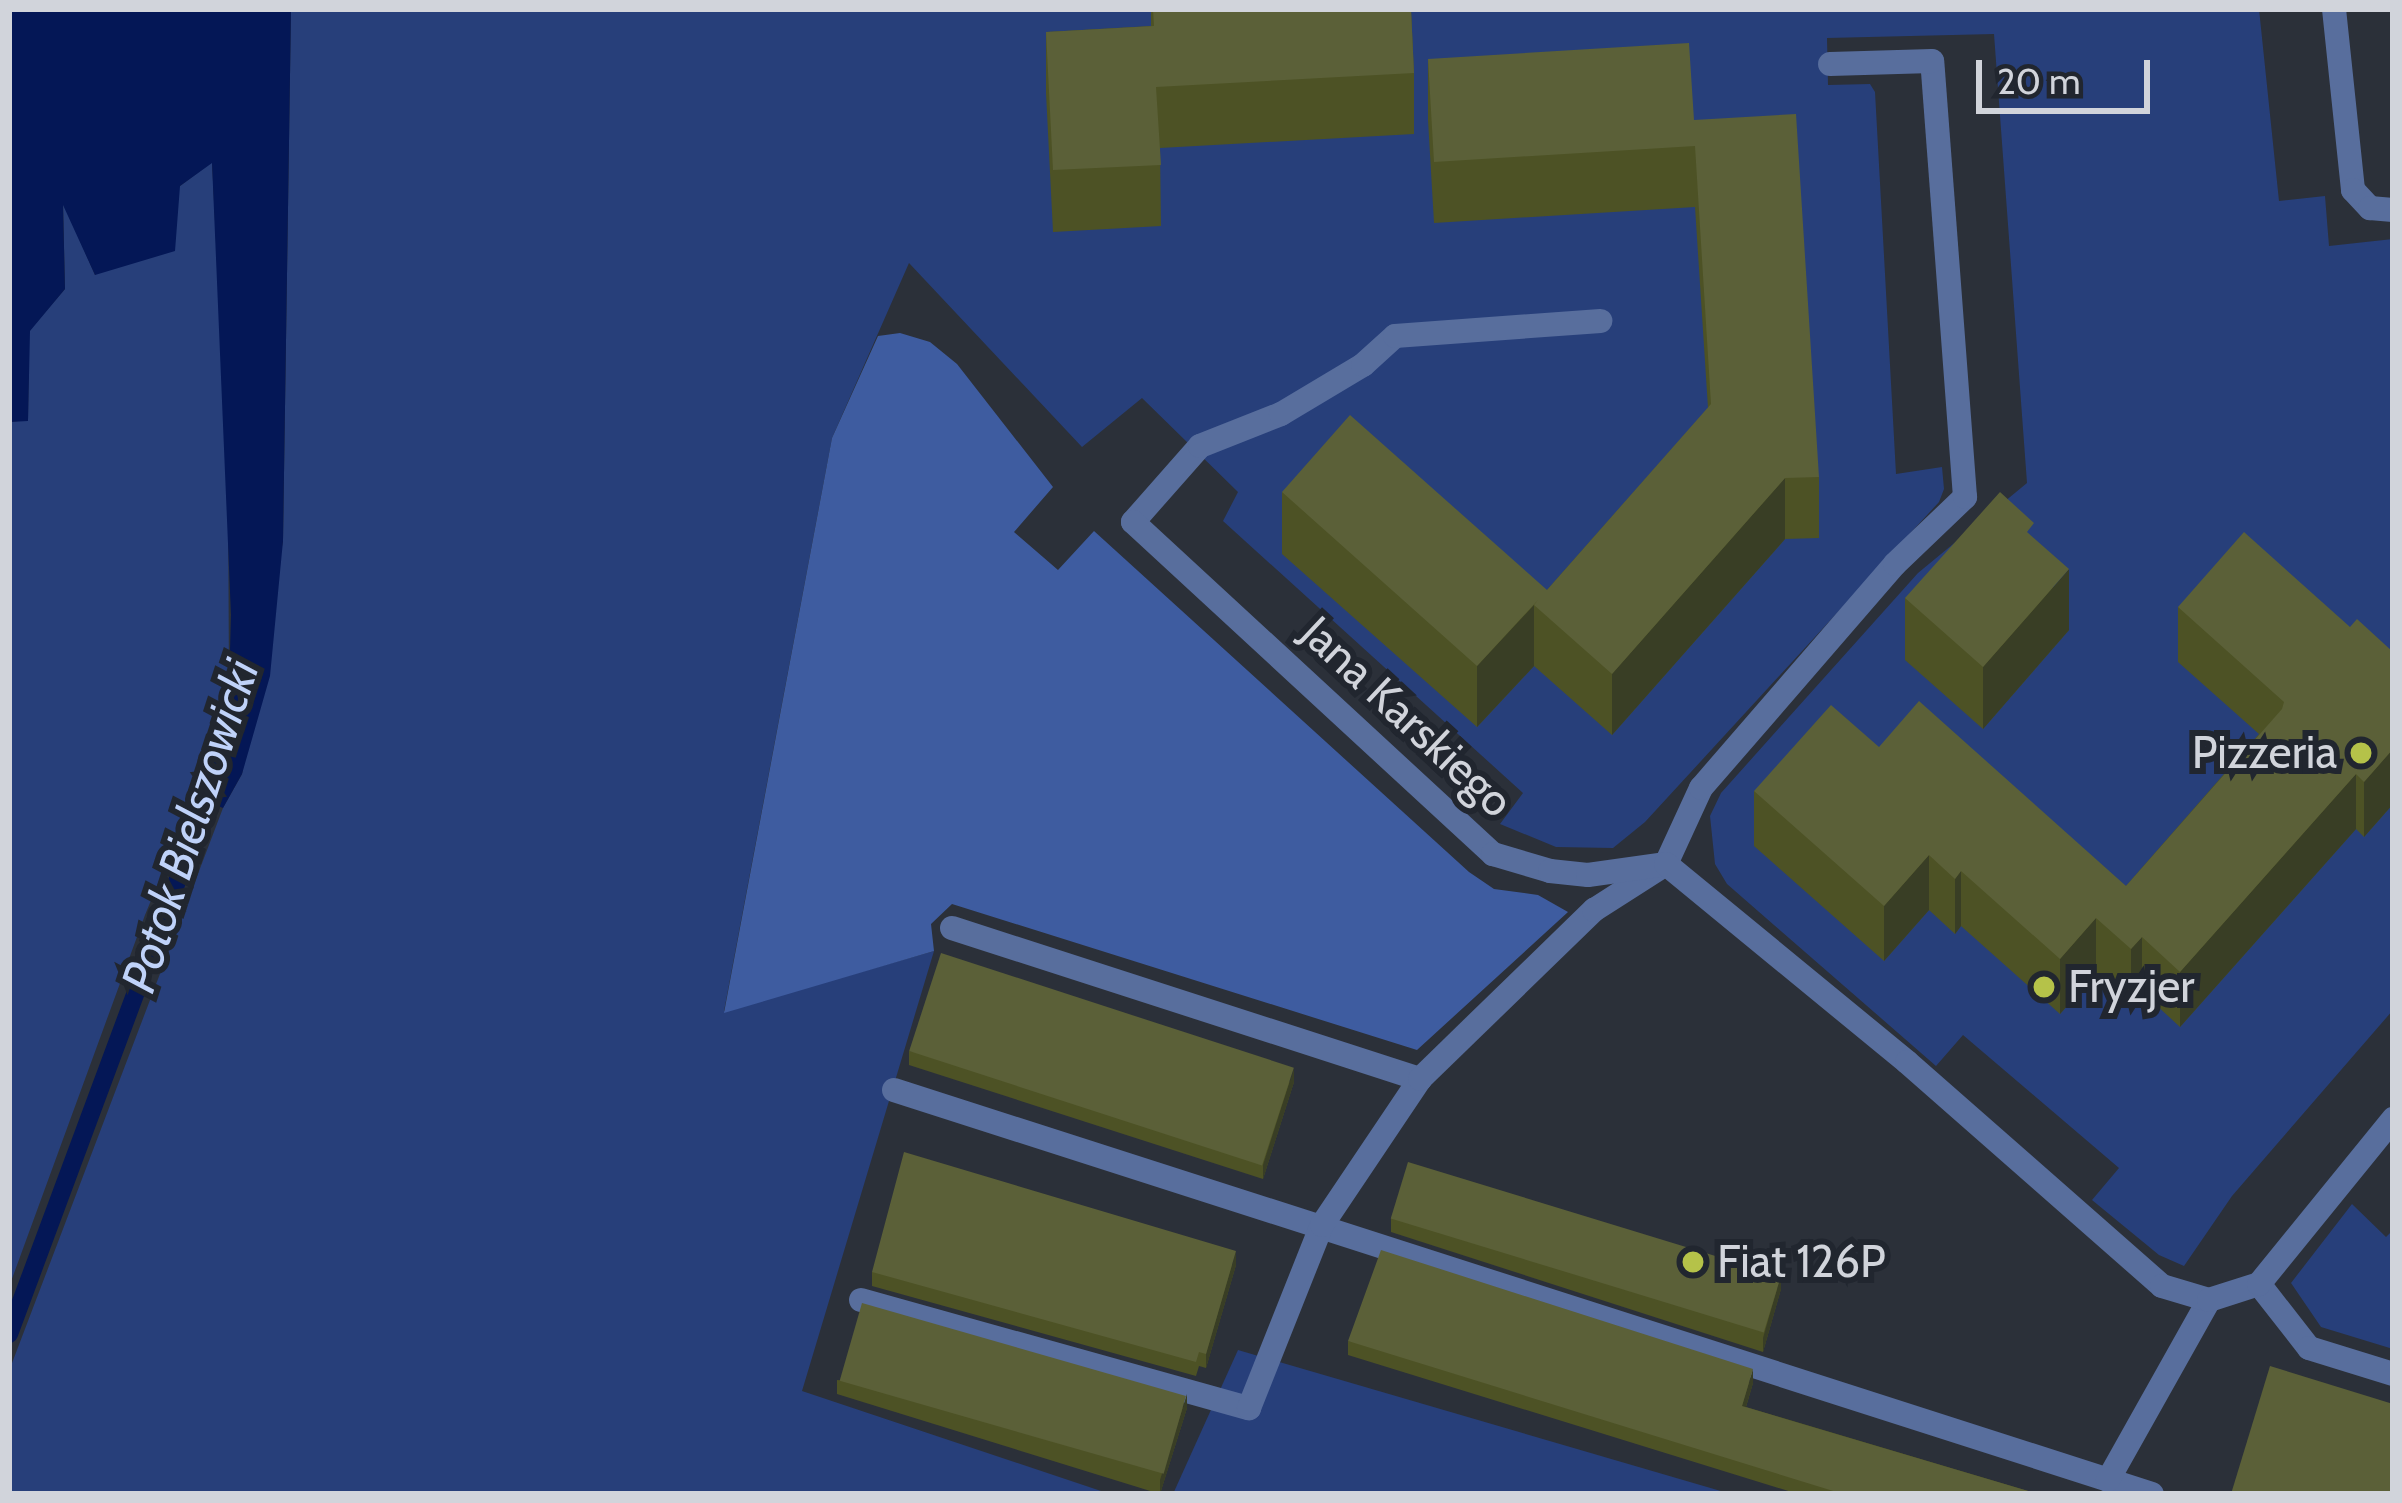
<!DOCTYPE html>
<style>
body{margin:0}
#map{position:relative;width:2402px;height:1503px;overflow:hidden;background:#2b3039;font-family:Cabin,sans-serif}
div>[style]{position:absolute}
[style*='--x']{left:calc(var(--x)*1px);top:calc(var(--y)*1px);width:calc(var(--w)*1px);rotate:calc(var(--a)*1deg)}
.green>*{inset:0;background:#273f7a}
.forest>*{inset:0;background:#3e5ca0}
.water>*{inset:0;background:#041756}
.stream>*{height:18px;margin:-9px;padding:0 9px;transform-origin:9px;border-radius:9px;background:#041756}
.lane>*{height:24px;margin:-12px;padding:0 12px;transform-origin:12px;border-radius:12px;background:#586e9d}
.street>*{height:24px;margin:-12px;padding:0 12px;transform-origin:12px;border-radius:12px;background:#586e9d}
.wall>*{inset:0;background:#4d5225}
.shaded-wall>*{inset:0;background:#393e25}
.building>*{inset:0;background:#5b6038;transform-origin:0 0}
.dots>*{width:33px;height:33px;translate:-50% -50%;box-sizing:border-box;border:6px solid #21262f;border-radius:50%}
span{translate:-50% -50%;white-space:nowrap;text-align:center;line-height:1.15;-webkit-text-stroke:12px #21262f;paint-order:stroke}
.street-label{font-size:45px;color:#d1d4db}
.poi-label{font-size:45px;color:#d1d4db}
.right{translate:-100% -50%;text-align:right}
.left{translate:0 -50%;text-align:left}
.water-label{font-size:48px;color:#bfd2f9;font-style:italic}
.frame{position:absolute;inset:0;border:12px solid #d1d4db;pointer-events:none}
.scale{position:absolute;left:1976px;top:60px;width:174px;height:54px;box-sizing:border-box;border:6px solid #d1d4db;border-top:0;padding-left:15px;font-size:36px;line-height:42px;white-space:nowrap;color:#d1d4db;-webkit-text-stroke:9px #21262f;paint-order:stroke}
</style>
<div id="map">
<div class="green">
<div style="clip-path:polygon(291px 9px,2259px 9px,2279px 201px,2325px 196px,2329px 246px,2393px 239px,2393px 1010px,2232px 1196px,2184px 1266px,2159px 1255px,2092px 1200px,2119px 1168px,1963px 1035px,1936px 1066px,1727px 884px,1715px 864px,1710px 816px,1721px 793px,1918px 573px,2027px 483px,1994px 34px,1827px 38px,1828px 85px,1870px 84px,1875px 92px,1896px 474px,1942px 467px,1944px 489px,1939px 502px,1645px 822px,1613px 848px,1556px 847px,1500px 824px,1523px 793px,1223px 521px,1238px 492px,1142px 398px,1082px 447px,909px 263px,832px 438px,724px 1011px,934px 951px,802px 1391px,1110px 1494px,9px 1494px,9px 1371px,223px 808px,242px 774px,283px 541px)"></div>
<div style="clip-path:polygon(212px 162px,228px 478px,229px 687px,194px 796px,145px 915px,9px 1287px,9px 422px,28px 420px,29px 331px,65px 289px,63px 202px,95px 275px,180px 186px)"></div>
<div style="clip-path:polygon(2352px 1204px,2386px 1237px,2393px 1230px,2393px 1349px,2321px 1327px,2291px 1283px)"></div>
<div style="clip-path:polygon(1238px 1350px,1731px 1494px,1173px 1494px)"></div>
</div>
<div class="forest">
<div style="clip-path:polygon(900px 333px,930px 342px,957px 364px,1053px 487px,1014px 532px,1058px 570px,1094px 531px,1469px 872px,1494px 889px,1538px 895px,1568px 912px,1417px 1050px,952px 904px,931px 924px,934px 951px,724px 1013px,832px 438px,878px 336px)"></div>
</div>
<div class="water">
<div style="clip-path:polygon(9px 9px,291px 9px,283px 541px,270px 676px,242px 774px,223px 808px,194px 796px,229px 687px,231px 615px,212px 163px,180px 186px,175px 251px,95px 275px,63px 205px,65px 289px,30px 331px,28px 421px,9px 422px)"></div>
</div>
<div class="stream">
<div style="--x:9;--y:1334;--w:589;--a:-69.63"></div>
</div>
<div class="lane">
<div style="--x:2334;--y:9;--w:182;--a:84"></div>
<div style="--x:2353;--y:190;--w:25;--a:47"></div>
<div style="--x:2370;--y:208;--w:23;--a:5"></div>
<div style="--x:1133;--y:522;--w:101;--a:-48.6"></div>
<div style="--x:1200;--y:446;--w:87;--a:-21.6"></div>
<div style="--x:1281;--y:414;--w:96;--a:-30.9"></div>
<div style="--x:1363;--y:365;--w:43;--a:-42.2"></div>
<div style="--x:1395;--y:336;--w:206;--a:-4.2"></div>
<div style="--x:952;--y:928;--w:492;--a:17.9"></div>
<div style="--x:894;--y:1090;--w:1321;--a:17.8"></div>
<div style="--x:2259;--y:1284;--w:81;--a:52"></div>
<div style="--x:2309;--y:1348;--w:88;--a:17.2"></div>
<div style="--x:861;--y:1300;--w:403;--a:15.6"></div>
<div style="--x:1249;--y:1408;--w:197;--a:-68.3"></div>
<div style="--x:1322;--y:1225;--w:176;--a:-56.1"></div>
<div style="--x:1420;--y:1079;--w:243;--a:-44.2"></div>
<div style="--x:1594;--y:910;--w:85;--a:-32.6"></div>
<div style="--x:1666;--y:864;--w:84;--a:-65.3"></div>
<div style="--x:1701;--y:788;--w:296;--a:-49.1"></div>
<div style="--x:1895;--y:564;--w:97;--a:-43.7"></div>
<div style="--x:1965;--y:497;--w:437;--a:-94.3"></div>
<div style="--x:1932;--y:61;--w:102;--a:178.3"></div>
<div style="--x:2108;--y:1480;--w:206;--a:-60.7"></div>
</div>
<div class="street">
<div style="--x:1133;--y:522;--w:490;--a:42.7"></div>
<div style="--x:1493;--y:854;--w:59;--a:16.6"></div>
<div style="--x:1550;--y:871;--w:38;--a:6"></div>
<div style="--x:1588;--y:875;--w:79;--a:-8"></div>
<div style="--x:1666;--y:864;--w:312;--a:39.4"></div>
<div style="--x:1907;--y:1062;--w:339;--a:41.3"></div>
<div style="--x:2162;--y:1286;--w:49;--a:16.6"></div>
<div style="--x:2209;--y:1300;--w:52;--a:-17.7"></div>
<div style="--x:2259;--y:1284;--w:213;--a:-50.9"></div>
</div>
<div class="wall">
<div style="clip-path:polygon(1151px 9px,1411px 9px,1414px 73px,1414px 134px,1160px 148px,1161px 226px,1053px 232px,1046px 93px,1046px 32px,1151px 26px)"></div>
<div style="clip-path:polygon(1428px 59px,1694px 120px,1819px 477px,1819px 538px,1785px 539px,1612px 735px,1534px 666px,1477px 727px,1282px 554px,1282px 492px,1547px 590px,1708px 408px,1695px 207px,1434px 223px,1428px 120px)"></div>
<div style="clip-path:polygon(2034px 538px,2069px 630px,1983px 729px,1905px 660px,1905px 598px)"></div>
<div style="clip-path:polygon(2178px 607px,2350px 627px,2393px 652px,2393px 804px,2364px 837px,2356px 829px,2180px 1027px,2142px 992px,2131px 1003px,2096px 973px,2060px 1014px,1961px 926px,1955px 934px,1929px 910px,1884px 961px,1754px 846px,1754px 791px,1879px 747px,2126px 886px,2259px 734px,2178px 662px)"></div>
<div style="clip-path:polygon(909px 1051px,1294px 1082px,1263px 1179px,909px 1065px)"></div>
<div style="clip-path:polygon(1391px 1218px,1781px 1289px,1763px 1352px,1391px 1232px)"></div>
<div style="clip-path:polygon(1236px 1265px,1206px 1368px,1199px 1366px,1196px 1376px,872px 1286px,872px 1272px)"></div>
<div style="clip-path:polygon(1348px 1341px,1753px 1383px,1746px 1407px,2038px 1494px,1798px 1494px,1348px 1355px)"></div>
<div style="clip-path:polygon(837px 1380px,1187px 1408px,1160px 1494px,837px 1394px)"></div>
</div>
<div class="shaded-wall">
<div style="clip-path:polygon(1785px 478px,1785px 539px,1612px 735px,1612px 674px)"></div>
<div style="clip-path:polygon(2069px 569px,2069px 630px,1983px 729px,1983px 667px)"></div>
<div style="clip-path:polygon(1534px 605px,1534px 666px,1477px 727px,1477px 666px)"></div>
<div style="clip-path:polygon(2393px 749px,2393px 804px,2364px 837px,2364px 782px)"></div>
<div style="clip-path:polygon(2356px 774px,2356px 829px,2180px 1027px,2180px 972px)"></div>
<div style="clip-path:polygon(1929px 855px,1929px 910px,1884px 961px,1884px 906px)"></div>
<div style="clip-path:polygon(1961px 871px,1961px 926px,1955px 934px,1955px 879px)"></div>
<div style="clip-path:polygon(2096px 918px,2096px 973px,2060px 1014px,2060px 959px)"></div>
<div style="clip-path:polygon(2142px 937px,2142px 992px,2131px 1003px,2131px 949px)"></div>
<div style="clip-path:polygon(1294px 1068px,1294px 1082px,1263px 1179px,1263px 1165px)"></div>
<div style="clip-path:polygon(1236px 1251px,1236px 1265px,1206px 1368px,1206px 1354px)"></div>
<div style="clip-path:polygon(1781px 1275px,1781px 1289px,1763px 1352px,1763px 1338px)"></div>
<div style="clip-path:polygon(1753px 1369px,1753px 1383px,1742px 1420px,1742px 1406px)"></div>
<div style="clip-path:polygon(1187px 1394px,1187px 1408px,1160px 1494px,1160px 1480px)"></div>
</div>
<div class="building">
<div style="clip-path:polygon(1153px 9px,1411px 9px,1414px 73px,1156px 87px,1161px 165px,1053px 170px,1046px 32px,1154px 26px)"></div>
<div style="clip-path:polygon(1689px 43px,1694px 120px,1796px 114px,1819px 477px,1785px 478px,1612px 674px,1534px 605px,1538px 600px,1477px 666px,1282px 492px,1350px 415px,1547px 590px,1711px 404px,1695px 146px,1434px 162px,1428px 59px)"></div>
<div style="clip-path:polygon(2000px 492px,2034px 523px,2027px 532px,2069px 569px,1983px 667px,1905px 598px)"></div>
<div style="clip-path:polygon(2244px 532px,2350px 627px,2357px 619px,2393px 652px,2393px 749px,2364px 782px,2356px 774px,2180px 972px,2142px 937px,2131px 949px,2096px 918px,2060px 959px,1961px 871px,1955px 879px,1929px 855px,1884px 906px,1754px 791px,1831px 705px,1879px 747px,1919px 701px,2126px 886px,2282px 709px,2284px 702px,2178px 607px)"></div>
<div style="left:941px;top:953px;width:371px;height:103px;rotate:18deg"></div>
<div style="clip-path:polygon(904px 1152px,1236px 1251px,1206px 1354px,1199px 1352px,1196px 1362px,872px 1272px)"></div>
<div style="left:1408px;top:1162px;width:390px;height:59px;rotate:17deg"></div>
<div style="clip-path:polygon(1381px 1250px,1753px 1369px,1742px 1406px,2038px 1494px,1843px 1494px,1348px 1341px)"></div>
<div style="left:862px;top:1303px;width:337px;height:81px;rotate:16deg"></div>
<div style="clip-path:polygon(2270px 1366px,2393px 1404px,2393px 1494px,2231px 1494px)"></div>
</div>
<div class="dots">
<div style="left:2361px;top:753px;background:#b5c249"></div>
<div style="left:2044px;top:987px;background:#b5c249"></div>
<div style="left:1693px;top:1262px;background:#b5c249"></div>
</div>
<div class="street-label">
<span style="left:1407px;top:717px;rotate:43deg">Jana Karskiego</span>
</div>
<div class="poi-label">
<span class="right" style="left:2337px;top:753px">Pizzeria</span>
<span class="left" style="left:2068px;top:987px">Fryzjer</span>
<span class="left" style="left:1717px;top:1262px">Fiat 126P</span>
</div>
<div class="water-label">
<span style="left:190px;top:826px;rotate:-72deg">Potok Bielszowicki</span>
</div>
<div class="frame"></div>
<div class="scale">20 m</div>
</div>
